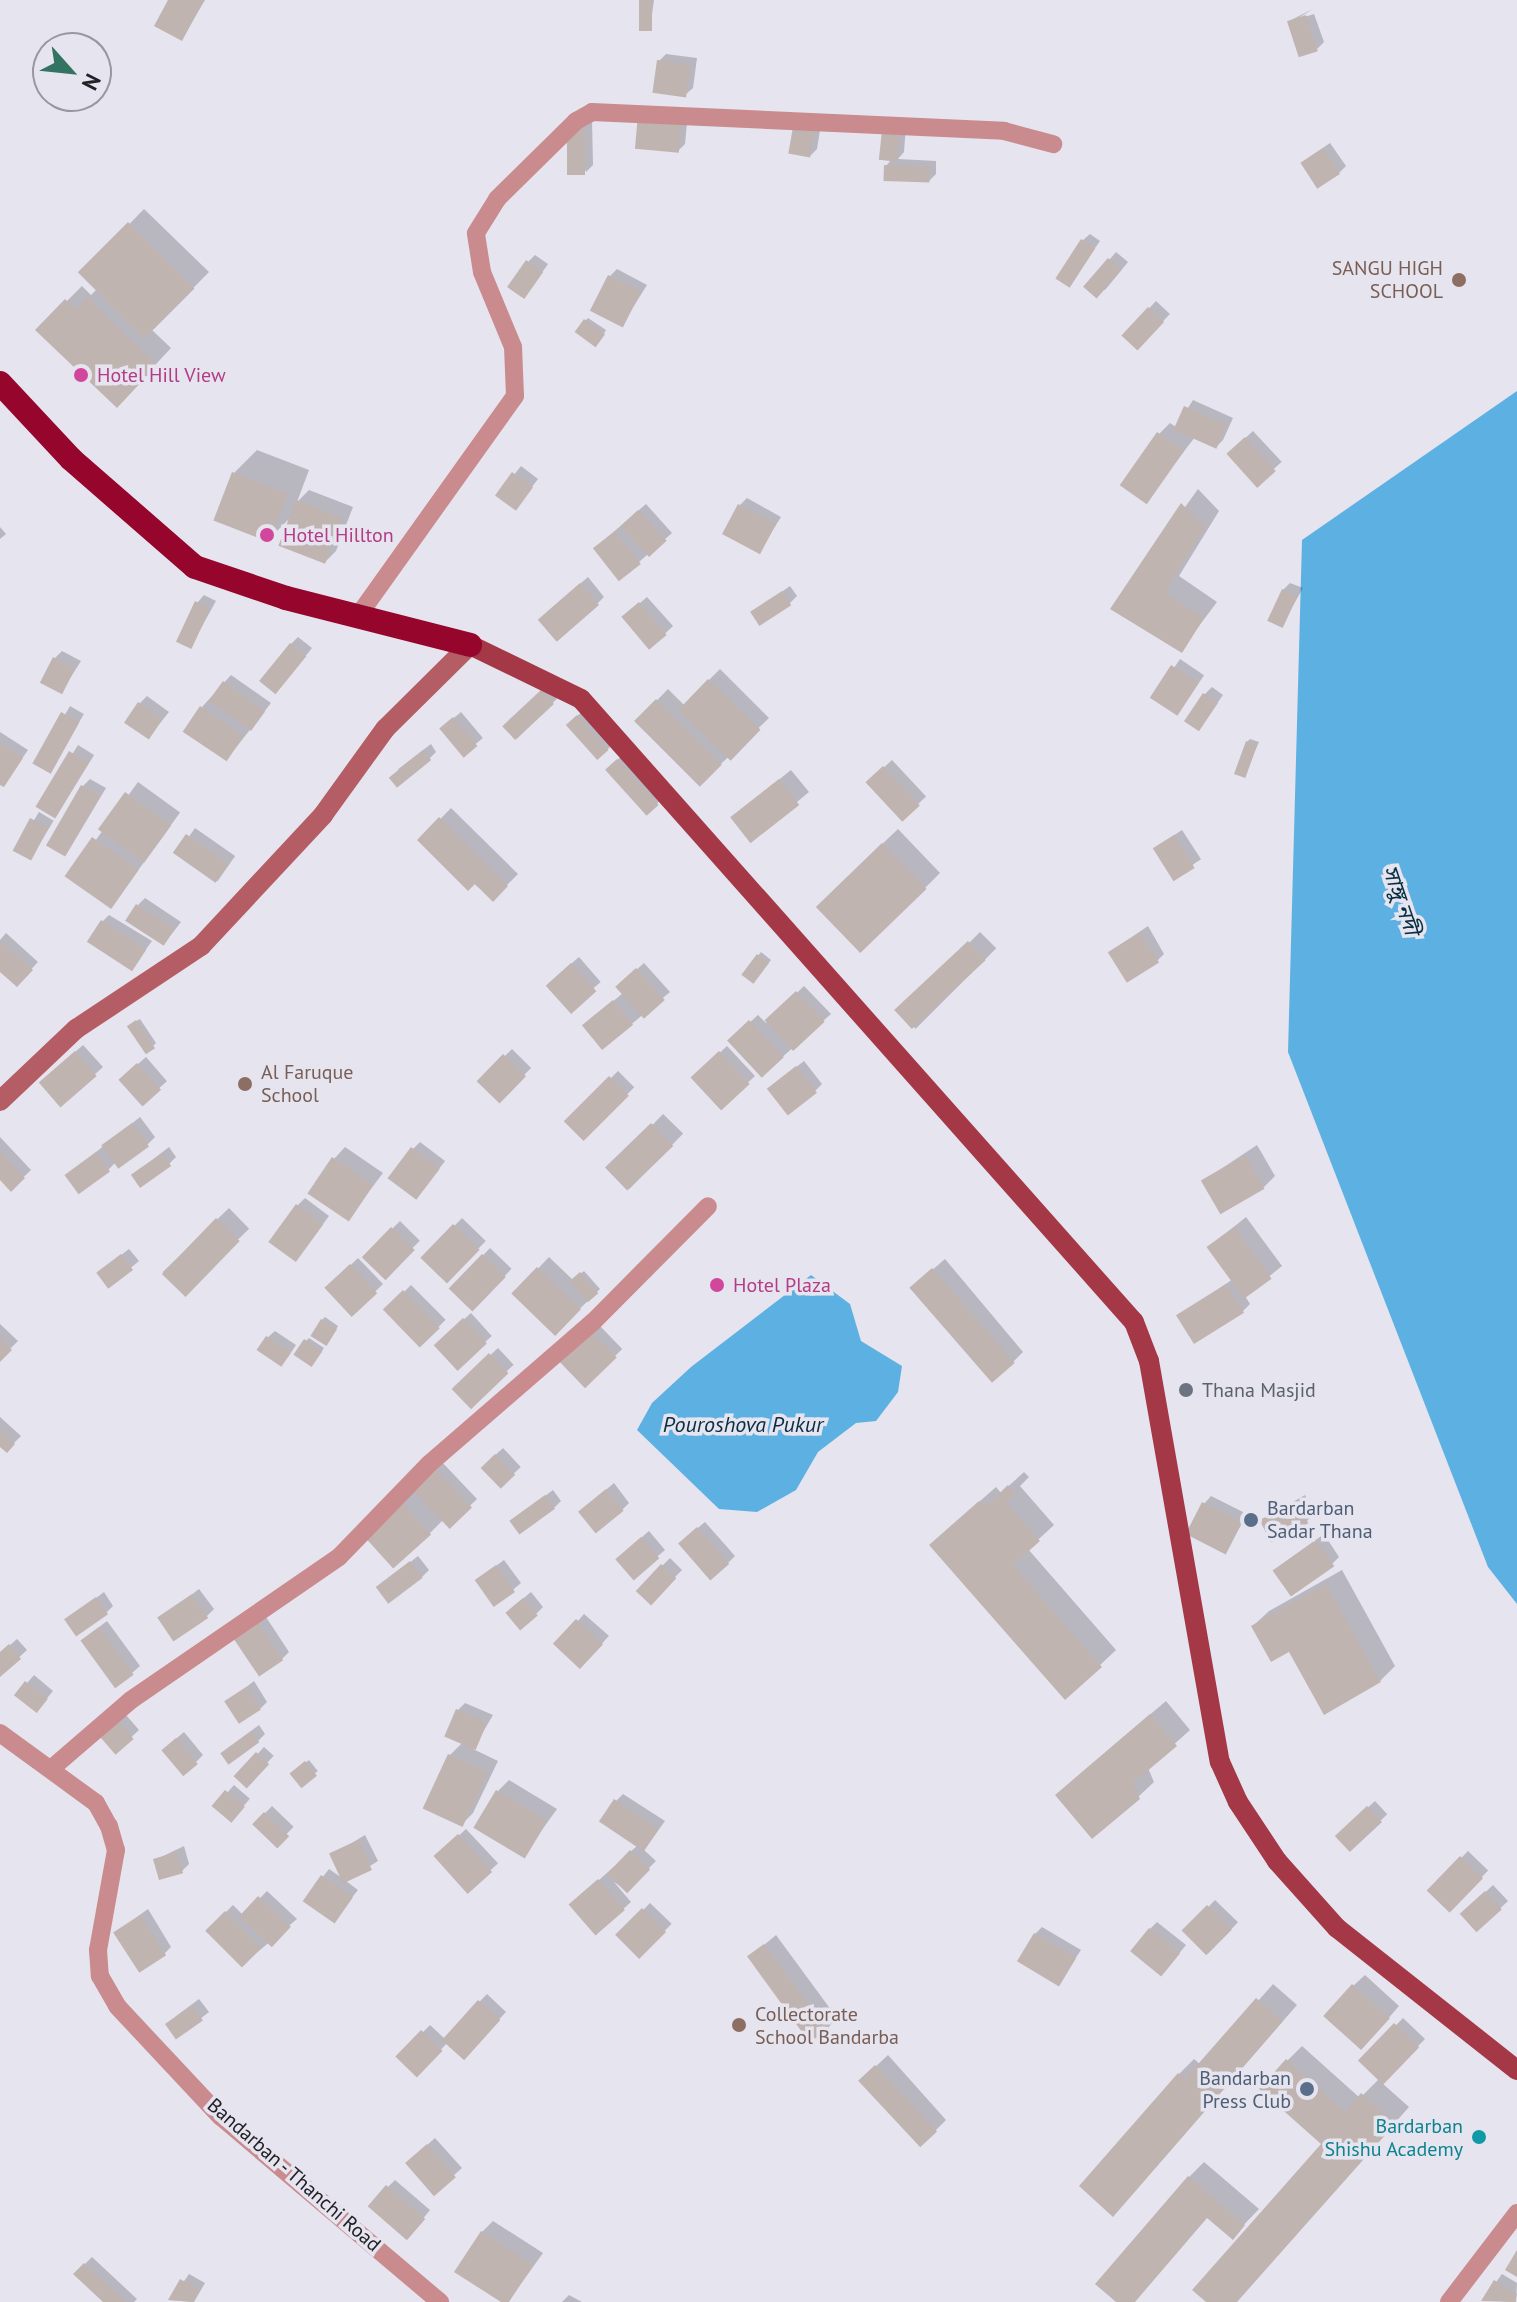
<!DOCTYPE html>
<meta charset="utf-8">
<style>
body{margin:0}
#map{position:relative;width:1517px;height:2302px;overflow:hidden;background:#e6e4ef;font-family:"PT Sans","Noto Sans Bengali",sans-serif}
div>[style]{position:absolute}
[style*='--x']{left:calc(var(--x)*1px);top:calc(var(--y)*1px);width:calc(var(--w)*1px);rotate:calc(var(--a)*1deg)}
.water>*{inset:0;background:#5db1e2}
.shadow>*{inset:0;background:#0003;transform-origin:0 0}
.building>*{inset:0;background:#c0b4b1;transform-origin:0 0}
.street>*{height:18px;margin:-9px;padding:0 9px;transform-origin:9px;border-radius:9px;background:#c98b8e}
.secondary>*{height:20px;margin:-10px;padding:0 10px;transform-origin:10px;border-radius:10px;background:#b55d64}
.primary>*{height:20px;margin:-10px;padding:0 10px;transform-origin:10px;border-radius:10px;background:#a53846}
.highway>*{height:24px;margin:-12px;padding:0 12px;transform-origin:12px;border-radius:12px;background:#95052c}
.dots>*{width:22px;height:22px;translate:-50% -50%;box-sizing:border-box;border:4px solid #e6e4ef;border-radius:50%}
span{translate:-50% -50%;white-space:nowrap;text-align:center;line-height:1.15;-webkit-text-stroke:7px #e6e4ef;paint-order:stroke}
.education-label{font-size:20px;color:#785e54}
.right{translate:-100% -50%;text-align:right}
.left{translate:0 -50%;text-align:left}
.hotel-label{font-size:20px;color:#b23c85}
.worship-label{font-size:20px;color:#5b616d}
.service-label{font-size:20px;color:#4e5e75}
.culture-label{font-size:20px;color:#0d838f}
.street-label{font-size:20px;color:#222125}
.water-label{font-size:22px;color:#092f43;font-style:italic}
.north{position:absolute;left:32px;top:32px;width:80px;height:80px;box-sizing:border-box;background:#e6e4ef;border:2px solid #98969e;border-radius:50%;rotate:117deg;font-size:22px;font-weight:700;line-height:32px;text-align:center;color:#222125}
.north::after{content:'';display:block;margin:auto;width:28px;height:36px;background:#337361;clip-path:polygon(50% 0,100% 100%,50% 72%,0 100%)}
</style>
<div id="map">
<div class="water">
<div style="clip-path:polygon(1517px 391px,1517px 1604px,1488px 1567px,1288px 1052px,1302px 540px)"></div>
<div style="clip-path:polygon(811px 1275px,850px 1304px,861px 1341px,902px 1366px,898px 1392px,876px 1421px,856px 1423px,818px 1452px,796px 1490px,757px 1512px,719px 1509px,637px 1430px,652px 1403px,691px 1367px)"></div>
</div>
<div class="shadow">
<div style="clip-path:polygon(170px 0,205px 0,182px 39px)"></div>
<div style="clip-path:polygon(641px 0,654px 0,650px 29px)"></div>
<div style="clip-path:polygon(1313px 9px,1295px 20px,1314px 14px,1324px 42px,1317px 49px,1289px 21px)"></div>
<div style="clip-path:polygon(666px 54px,697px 58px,693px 88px,685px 95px,659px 61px)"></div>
<div style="clip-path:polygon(688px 112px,685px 144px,678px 151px,638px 148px)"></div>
<div style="clip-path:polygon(592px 119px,593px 165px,586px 172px,569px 126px)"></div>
<div style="clip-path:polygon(821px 124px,817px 149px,810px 156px,790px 152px)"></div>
<div style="clip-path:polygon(906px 125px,904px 152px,898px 159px,936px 161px,936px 174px,928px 182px,886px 166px,892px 159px,882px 158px)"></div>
<div style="clip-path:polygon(1330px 143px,1346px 166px,1339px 173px,1311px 156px)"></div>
<div style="clip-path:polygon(144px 209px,209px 272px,152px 330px,171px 348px,132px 390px,38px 330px,82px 286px,91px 295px,98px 288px,82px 273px)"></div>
<div style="clip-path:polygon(1090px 234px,1100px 241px,1069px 285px,1082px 241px)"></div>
<div style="clip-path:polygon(1116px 252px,1128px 262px,1105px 290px,1086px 287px)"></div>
<div style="clip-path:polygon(535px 255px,548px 264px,530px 290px,528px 262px)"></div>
<div style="clip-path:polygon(617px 269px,647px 285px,622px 325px,610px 276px)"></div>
<div style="left:1156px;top:301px;width:19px;height:47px;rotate:43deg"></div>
<div style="clip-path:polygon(588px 318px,606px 330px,599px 342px,585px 321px)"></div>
<div style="clip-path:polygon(1193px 400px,1233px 418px,1223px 440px,1216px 447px,1195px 437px,1146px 501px,1159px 434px,1170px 423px,1176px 427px)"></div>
<div style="left:1253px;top:431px;width:42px;height:33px;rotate:47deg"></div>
<div style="clip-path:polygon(257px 450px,309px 470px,297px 502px,309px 490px,353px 507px,336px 551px,325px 562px,293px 515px,269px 539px,234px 473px)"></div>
<div style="clip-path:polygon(521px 466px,538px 479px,522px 500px,498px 495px)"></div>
<div style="clip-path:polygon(1198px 489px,1219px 511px,1179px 576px,1217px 602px,1181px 650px,1113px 608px)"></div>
<div style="clip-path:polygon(747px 498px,781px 517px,759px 552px,740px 505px)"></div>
<div style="clip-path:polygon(646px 504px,672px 533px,639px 562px,603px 541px)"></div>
<div style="clip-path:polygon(0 527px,6px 534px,0 539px)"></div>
<div style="clip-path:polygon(588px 577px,604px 597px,597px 604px,547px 612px)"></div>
<div style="clip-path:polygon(1290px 583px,1303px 588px,1282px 625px,1283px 590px)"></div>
<div style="clip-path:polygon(790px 586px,797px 596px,790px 603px,753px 612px)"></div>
<div style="clip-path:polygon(204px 595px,216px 601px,191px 646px,197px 603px)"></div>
<div style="clip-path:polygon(647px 597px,673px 626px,651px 647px,632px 610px)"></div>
<div style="clip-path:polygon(298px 637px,312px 648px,283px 684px,291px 644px)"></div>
<div style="clip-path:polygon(62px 651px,81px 661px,62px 691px,55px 658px)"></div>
<div style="left:1180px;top:659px;width:29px;height:46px;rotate:34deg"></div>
<div style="clip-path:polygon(720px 669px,769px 718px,700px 784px,637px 721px,668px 689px,684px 705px)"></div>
<div style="clip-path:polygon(231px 675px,271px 703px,227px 759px,202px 707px)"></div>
<div style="left:549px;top:684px;width:16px;height:61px;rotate:45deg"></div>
<div style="clip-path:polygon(1212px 687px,1223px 695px,1199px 729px,1205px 694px)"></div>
<div style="clip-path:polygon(147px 696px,169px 712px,148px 738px,140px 703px)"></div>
<div style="left:70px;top:706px;width:16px;height:67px;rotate:30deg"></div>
<div style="left:585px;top:709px;width:45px;height:23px;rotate:48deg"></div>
<div style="left:461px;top:712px;width:34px;height:25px;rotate:50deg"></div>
<div style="clip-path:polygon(0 732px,28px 750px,4px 785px,0 782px)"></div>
<div style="clip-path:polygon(1250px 739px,1259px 742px,1244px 775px,1247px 742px)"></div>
<div style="clip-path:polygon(431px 744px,436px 752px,429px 759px,397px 770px)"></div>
<div style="left:78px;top:745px;width:19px;height:73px;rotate:32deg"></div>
<div style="left:625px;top:753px;width:59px;height:23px;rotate:48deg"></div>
<div style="left:892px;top:760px;width:50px;height:33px;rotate:47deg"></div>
<div style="clip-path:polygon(791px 770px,809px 792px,751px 840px,745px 807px)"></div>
<div style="clip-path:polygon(90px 779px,106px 788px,66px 855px,83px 786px)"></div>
<div style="left:138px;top:782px;width:52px;height:117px;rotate:36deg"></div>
<div style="clip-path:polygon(451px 808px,518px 874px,493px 899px,420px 840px)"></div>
<div style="left:39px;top:812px;width:17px;height:45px;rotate:31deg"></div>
<div style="left:195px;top:828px;width:49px;height:31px;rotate:35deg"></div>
<div style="clip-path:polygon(898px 829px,940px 873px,925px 888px,833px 891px)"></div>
<div style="left:1182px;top:830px;width:35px;height:32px;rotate:57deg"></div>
<div style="clip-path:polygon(145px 898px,181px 922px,164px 944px,138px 905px)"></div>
<div style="clip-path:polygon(109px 915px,152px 941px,133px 967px,102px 922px)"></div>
<div style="clip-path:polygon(1148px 926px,1164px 954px,1157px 961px,1110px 952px)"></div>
<div style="left:980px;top:932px;width:23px;height:114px;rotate:45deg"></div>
<div style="clip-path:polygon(6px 933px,38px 962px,24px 977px,0 969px,0 940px)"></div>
<div style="clip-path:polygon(761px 952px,771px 960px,756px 978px,744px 974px)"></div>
<div style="left:579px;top:957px;width:33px;height:42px;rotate:49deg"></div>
<div style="clip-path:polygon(644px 963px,670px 992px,603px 1048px,592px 1019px,623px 993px,625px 980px)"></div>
<div style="clip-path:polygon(804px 986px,831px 1014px,761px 1076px,729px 1041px,758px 1015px,766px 1023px)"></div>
<div style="clip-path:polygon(140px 1019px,156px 1043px,153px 1046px,133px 1023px)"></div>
<div style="clip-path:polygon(83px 1045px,103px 1067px,62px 1104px,49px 1075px)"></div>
<div style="left:727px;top:1046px;width:41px;height:46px;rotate:47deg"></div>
<div style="left:512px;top:1049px;width:27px;height:46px;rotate:45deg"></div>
<div style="left:146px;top:1057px;width:32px;height:33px;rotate:49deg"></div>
<div style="clip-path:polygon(804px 1061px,822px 1084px,815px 1091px,777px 1082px)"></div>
<div style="left:618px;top:1071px;width:23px;height:73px;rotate:45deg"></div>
<div style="left:663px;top:1114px;width:28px;height:77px;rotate:44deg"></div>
<div style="clip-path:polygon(140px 1117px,155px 1137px,148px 1144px,120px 1166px,116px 1162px,108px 1170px,67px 1175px)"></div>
<div style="clip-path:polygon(0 1137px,31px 1170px,11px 1189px,0 1177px)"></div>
<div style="clip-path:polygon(420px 1142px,445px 1161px,423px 1190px,413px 1149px)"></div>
<div style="clip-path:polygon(1257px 1145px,1275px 1176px,1264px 1187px,1203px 1181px)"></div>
<div style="clip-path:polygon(169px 1147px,176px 1157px,169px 1164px,133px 1175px)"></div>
<div style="clip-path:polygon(345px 1147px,383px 1173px,348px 1219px,334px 1159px)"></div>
<div style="clip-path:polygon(305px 1198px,329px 1216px,302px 1252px,298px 1205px)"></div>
<div style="left:229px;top:1208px;width:29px;height:92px;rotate:46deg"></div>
<div style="clip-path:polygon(1246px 1217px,1282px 1266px,1245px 1296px,1250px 1304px,1243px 1311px,1195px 1341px,1179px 1316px,1233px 1279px,1209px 1247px)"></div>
<div style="left:462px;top:1218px;width:33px;height:56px;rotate:44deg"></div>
<div style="left:400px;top:1221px;width:28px;height:52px;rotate:45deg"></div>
<div style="left:490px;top:1248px;width:30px;height:56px;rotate:44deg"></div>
<div style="clip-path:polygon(129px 1249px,139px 1261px,109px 1286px,107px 1266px)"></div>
<div style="clip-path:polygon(549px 1257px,573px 1280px,584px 1271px,600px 1289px,555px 1333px,514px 1294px)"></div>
<div style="left:358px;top:1258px;width:36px;height:43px;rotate:46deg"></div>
<div style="clip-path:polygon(945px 1259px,1023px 1352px,1012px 1363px,923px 1278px)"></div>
<div style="left:411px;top:1285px;width:49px;height:36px;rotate:45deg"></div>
<div style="left:471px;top:1313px;width:31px;height:47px;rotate:48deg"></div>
<div style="clip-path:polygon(325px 1317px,338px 1326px,329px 1341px,322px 1320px)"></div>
<div style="clip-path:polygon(0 1324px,18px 1341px,0 1359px)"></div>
<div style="left:600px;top:1326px;width:32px;height:52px;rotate:46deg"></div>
<div style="clip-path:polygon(275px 1331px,296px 1345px,288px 1357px,267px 1338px)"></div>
<div style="clip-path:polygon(309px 1338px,324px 1348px,315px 1361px,306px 1341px)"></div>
<div style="left:498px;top:1348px;width:23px;height:61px;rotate:47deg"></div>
<div style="clip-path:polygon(0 1417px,21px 1436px,7px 1450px,0 1444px)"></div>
<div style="left:503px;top:1448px;width:26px;height:28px;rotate:47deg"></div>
<div style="clip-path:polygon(440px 1460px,477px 1499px,449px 1526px,443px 1520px,430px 1533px,366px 1536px)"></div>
<div style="clip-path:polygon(1024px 1472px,1029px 1477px,1020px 1486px,1054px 1525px,1028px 1549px,1116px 1650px,1066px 1697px,947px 1530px,996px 1487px,1001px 1493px)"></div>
<div style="clip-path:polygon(614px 1483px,629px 1503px,622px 1510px,588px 1505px)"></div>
<div style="clip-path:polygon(553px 1490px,561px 1501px,554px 1508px,519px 1515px)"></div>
<div style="clip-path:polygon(1305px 1495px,1314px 1514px,1307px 1521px,1262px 1520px)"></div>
<div style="clip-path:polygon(1211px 1496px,1247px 1514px,1226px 1552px,1204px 1504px)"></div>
<div style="clip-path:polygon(705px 1522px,735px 1556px,728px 1563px,687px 1537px)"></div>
<div style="clip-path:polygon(649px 1531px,665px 1550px,633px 1577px,625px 1552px)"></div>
<div style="clip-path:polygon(1324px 1534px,1339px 1557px,1332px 1564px,1274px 1570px)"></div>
<div style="clip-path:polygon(418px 1556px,429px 1570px,422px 1577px,387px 1581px)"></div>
<div style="left:670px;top:1558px;width:17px;height:46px;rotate:45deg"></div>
<div style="clip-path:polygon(504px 1560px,521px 1583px,495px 1605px,485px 1574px)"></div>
<div style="clip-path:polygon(1342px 1570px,1395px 1666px,1380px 1681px,1290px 1649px,1253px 1626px,1269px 1611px)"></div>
<div style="clip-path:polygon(199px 1589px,214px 1609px,207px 1616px,160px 1619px)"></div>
<div style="clip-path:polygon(104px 1592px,113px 1606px,106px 1613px,67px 1620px)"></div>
<div style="clip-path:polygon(531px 1592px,543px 1607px,536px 1614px,514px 1606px)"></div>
<div style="left:584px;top:1614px;width:33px;height:41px;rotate:41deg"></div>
<div style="clip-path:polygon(266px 1617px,289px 1652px,282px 1659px,244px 1632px)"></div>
<div style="clip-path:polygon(107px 1621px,140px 1666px,117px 1686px,90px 1634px)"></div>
<div style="clip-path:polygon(17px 1639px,27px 1650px,0 1675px,0 1654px)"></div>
<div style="clip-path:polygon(34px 1675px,53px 1691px,43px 1703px,17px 1695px)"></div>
<div style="clip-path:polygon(254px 1681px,267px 1702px,260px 1709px,227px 1702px)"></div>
<div style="clip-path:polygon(1166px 1701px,1190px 1730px,1148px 1768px,1154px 1782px,1138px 1797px,1073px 1780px)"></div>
<div style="clip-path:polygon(465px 1703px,493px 1715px,473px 1749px,498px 1761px,473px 1813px,462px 1824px,425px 1807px,450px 1755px,463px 1742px,458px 1710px)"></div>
<div style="clip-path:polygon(120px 1708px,139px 1730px,115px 1752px)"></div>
<div style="clip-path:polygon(259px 1725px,265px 1734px,258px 1741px,230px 1747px)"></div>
<div style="clip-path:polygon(184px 1732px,203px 1755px,196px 1762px,171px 1743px)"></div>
<div style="left:264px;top:1747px;width:13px;height:40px;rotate:42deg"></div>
<div style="left:309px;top:1760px;width:14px;height:22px;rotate:51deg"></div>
<div style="clip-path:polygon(509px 1780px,557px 1809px,523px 1856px,498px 1791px)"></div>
<div style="left:234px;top:1785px;width:21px;height:29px;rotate:41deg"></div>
<div style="clip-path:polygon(623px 1794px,665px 1821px,644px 1850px,656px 1861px,627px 1890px,614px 1882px,631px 1902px,597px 1933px,579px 1898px,638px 1845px,616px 1801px)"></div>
<div style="left:1375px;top:1801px;width:18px;height:51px;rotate:47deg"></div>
<div style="left:272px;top:1806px;width:30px;height:25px;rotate:44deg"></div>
<div style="left:466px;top:1829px;width:47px;height:41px;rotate:47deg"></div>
<div style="clip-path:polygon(365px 1835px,378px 1861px,346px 1881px,358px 1890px,333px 1921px,304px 1901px,329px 1869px,345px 1880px,332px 1855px)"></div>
<div style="clip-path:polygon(184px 1846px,189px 1864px,182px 1871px,155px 1860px)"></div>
<div style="left:1468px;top:1851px;width:28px;height:55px;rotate:44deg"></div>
<div style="left:1493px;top:1885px;width:22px;height:42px;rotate:47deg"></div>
<div style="clip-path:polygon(267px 1891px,297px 1919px,242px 1965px,208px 1930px,233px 1905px,243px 1915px)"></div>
<div style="left:1215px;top:1900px;width:32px;height:43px;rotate:44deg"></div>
<div style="left:650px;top:1903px;width:30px;height:45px;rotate:44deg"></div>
<div style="clip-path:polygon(148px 1909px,171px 1947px,164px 1954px,115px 1933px)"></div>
<div style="clip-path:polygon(1157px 1922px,1186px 1945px,1168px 1967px,1150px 1929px)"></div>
<div style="clip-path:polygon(1042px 1927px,1081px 1950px,1059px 1983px,1035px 1934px)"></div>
<div style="clip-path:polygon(776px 1935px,837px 2018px,826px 2030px,750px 1957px)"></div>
<div style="clip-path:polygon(1365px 1975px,1399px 2006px,1373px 2036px,1353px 1986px)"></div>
<div style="clip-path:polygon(1273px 1984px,1297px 2005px,1128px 2199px,1179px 2074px,1194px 2059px,1201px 2065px)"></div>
<div style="clip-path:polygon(487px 1994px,506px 2012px,464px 2057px,448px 2042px,417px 2075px,398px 2057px,430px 2025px,444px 2038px)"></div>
<div style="clip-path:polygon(199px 1999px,209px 2012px,177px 2037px,175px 2017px)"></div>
<div style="clip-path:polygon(1403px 2018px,1425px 2039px,1382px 2083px,1409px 2107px,1236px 2302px,1209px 2302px,1324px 2144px,1287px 2061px,1302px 2046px,1360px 2098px,1380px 2078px,1362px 2061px)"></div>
<div style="clip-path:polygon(888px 2055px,946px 2120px,935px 2131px,872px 2070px)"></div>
<div style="clip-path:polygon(435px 2138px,462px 2168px,434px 2193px,415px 2156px)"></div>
<div style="clip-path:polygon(1204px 2162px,1259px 2209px,1232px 2237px,1208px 2216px,1134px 2302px,1119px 2302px,1189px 2177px)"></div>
<div style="clip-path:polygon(395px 2180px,430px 2210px,413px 2231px,388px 2187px)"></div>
<div style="clip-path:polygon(493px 2221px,543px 2253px,508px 2302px,482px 2232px)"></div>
<div style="clip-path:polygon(92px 2257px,137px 2299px,134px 2302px,106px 2302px,75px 2274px)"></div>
<div style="clip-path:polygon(189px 2274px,205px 2283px,194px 2302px,171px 2300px)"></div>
<div style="clip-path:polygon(1502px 2274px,1517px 2283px,1516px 2302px,1483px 2300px)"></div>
<div style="clip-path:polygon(569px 2295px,582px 2302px,562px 2302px)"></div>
</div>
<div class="building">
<div style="clip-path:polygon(168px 0,204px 0,182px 41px,154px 26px)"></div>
<div style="left:639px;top:0;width:13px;height:31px"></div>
<div style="left:1306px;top:15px;width:38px;height:20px;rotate:72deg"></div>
<div style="left:657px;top:60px;width:34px;height:33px;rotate:8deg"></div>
<div style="left:638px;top:114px;width:44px;height:35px;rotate:5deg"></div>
<div style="left:567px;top:125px;width:18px;height:50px"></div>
<div style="left:793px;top:127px;width:22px;height:27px;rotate:10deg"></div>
<div style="left:882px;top:130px;width:18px;height:30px;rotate:6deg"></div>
<div style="left:1323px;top:148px;width:31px;height:27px;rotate:57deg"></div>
<div style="left:884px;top:165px;width:46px;height:16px;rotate:2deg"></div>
<div style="left:128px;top:222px;width:94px;height:71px;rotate:45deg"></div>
<div style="left:1081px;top:239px;width:17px;height:47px;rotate:33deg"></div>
<div style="left:1108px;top:258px;width:18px;height:38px;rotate:41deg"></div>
<div style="left:526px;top:260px;width:21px;height:33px;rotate:35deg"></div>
<div style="left:608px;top:275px;width:37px;height:40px;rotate:27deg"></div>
<div style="clip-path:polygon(87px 297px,157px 365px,117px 408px,35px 330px,65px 299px,75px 309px)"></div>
<div style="left:1148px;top:307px;width:22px;height:39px;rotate:43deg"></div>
<div style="left:584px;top:319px;width:26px;height:16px;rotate:36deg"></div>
<div style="left:1184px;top:406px;width:47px;height:26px;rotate:24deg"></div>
<div style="left:1157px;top:432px;width:33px;height:65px;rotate:35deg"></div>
<div style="left:1245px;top:437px;width:46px;height:25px;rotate:48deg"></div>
<div style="left:232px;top:472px;width:60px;height:52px;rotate:21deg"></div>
<div style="left:512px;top:472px;width:26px;height:29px;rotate:36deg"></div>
<div style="left:296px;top:500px;width:50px;height:49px;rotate:21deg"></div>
<div style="clip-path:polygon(1181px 503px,1205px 527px,1165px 592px,1204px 618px,1182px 653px,1110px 609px)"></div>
<div style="left:738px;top:504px;width:43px;height:34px;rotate:28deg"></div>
<div style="left:638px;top:510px;width:42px;height:24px;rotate:47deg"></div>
<div style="left:615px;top:531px;width:42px;height:28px;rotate:52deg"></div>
<div style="left:580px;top:583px;width:29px;height:56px;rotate:49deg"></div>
<div style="left:1282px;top:589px;width:17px;height:35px;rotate:25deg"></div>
<div style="left:782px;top:591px;width:17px;height:38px;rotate:57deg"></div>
<div style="left:195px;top:601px;width:17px;height:45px;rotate:25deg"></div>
<div style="left:639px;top:602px;width:43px;height:23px;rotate:50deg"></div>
<div style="left:290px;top:643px;width:21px;height:49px;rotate:39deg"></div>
<div style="left:53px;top:657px;width:25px;height:29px;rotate:27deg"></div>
<div style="left:1171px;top:665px;width:33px;height:39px;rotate:33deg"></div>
<div style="left:708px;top:679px;width:73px;height:43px;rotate:44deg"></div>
<div style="left:223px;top:681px;width:52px;height:24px;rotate:36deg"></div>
<div style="left:541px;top:690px;width:19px;height:53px;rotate:47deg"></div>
<div style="left:1203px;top:693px;width:18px;height:34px;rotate:34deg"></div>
<div style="left:656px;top:699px;width:93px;height:31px;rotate:45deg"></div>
<div style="left:138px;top:702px;width:30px;height:25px;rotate:34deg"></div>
<div style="left:200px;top:706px;width:53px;height:31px;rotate:34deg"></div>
<div style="left:61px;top:712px;width:21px;height:59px;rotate:29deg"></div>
<div style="left:577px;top:715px;width:47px;height:15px;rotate:48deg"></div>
<div style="left:453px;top:717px;width:38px;height:18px;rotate:50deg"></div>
<div style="left:1246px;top:741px;width:12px;height:35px;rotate:20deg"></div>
<div style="clip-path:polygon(0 743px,23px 758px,4px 787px,0 785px)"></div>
<div style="left:423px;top:750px;width:13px;height:44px;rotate:51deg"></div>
<div style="left:69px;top:751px;width:23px;height:65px;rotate:31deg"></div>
<div style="left:617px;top:759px;width:62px;height:16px;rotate:48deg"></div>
<div style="left:883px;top:766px;width:54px;height:24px;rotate:47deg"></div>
<div style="left:779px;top:779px;width:33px;height:62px;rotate:52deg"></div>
<div style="left:81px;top:785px;width:22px;height:70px;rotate:30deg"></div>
<div style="left:125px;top:792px;width:57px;height:46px;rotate:36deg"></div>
<div style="clip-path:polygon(439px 817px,508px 886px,493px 902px,475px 884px,468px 891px,417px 840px)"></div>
<div style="left:30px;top:818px;width:21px;height:37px;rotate:28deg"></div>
<div style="left:186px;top:834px;width:52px;height:23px;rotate:35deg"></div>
<div style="left:1174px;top:835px;width:39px;height:25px;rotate:58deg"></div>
<div style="left:92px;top:837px;width:57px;height:48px;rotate:35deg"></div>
<div style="left:882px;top:843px;width:64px;height:92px;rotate:46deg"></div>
<div style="left:136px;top:904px;width:46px;height:20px;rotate:33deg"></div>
<div style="left:101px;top:920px;width:54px;height:26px;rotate:33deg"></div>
<div style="left:1140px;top:932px;width:36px;height:38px;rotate:58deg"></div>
<div style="clip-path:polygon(0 941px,33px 970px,17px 987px,0 972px)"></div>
<div style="left:968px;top:941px;width:26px;height:101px;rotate:47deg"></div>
<div style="left:757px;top:954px;width:15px;height:26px;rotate:37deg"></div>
<div style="left:571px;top:963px;width:38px;height:34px;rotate:48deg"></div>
<div style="left:636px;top:968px;width:43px;height:28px;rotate:48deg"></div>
<div style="left:796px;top:991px;width:42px;height:43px;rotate:47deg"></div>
<div style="left:613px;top:1000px;width:32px;height:40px;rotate:51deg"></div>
<div style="left:136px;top:1020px;width:34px;height:11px;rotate:56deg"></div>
<div style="left:749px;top:1020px;width:51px;height:30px;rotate:47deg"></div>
<div style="left:75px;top:1051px;width:33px;height:48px;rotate:49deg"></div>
<div style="left:719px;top:1051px;width:45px;height:39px;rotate:47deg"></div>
<div style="left:503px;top:1054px;width:32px;height:38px;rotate:44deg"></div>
<div style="left:137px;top:1063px;width:36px;height:25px;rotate:48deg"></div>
<div style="left:796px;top:1066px;width:34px;height:37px;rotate:52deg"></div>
<div style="left:609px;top:1076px;width:28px;height:64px;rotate:45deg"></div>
<div style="left:132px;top:1123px;width:29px;height:38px;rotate:54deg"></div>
<div style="left:651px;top:1123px;width:32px;height:64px;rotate:46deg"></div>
<div style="left:411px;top:1147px;width:36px;height:39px;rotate:37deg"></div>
<div style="clip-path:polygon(0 1151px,25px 1178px,11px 1192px,0 1180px)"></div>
<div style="left:96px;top:1152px;width:24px;height:39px;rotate:54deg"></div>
<div style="left:162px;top:1153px;width:16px;height:38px;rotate:55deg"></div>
<div style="left:1245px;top:1155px;width:39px;height:51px;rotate:60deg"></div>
<div style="left:332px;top:1157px;width:50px;height:44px;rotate:34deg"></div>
<div style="left:296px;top:1204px;width:34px;height:47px;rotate:36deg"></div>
<div style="left:216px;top:1218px;width:33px;height:78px;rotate:44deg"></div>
<div style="left:453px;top:1224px;width:37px;height:47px;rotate:44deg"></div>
<div style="left:391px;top:1227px;width:33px;height:42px;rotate:44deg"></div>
<div style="left:1234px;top:1227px;width:64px;height:34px;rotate:54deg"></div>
<div style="left:121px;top:1254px;width:20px;height:31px;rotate:53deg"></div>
<div style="left:482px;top:1254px;width:33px;height:48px;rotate:44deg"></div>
<div style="left:350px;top:1264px;width:40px;height:35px;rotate:47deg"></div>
<div style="left:537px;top:1267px;width:61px;height:37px;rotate:44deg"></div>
<div style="left:932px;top:1268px;width:126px;height:30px;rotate:49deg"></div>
<div style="left:580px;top:1272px;width:28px;height:14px;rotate:49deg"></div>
<div style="left:1226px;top:1284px;width:34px;height:59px;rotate:58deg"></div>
<div style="left:403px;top:1290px;width:53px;height:28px;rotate:46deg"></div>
<div style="left:463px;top:1318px;width:35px;height:40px;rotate:47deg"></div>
<div style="left:321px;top:1319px;width:19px;height:20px;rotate:32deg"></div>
<div style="left:591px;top:1331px;width:37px;height:44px;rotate:46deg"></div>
<div style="left:266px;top:1336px;width:30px;height:17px;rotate:34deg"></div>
<div style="clip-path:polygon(0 1338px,12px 1350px,0 1362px)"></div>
<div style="left:304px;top:1339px;width:22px;height:19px;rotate:34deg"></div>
<div style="left:489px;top:1353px;width:28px;height:52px;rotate:46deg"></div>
<div style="clip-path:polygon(0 1430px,15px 1444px,7px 1453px,0 1447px)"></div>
<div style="left:495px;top:1454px;width:29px;height:20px;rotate:46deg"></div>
<div style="left:431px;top:1465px;width:59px;height:31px;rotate:46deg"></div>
<div style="clip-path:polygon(1008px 1485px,1015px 1494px,1006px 1502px,1040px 1541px,1013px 1565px,1102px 1667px,1065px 1700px,929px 1545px,979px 1501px,985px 1507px)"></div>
<div style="left:606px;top:1489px;width:28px;height:36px;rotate:51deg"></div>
<div style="left:545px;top:1495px;width:17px;height:44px;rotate:54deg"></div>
<div style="left:401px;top:1501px;width:45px;height:51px;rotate:48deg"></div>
<div style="left:1297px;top:1501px;width:25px;height:42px;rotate:63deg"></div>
<div style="left:1202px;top:1502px;width:45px;height:36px;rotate:27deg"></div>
<div style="left:697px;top:1527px;width:49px;height:25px;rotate:49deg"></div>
<div style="left:641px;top:1537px;width:28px;height:34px;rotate:49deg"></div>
<div style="left:1316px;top:1540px;width:32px;height:53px;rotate:55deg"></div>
<div style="left:410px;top:1561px;width:21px;height:43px;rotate:53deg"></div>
<div style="left:661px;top:1564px;width:21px;height:37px;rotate:43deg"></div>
<div style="left:496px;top:1565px;width:33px;height:26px;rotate:55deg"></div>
<div style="clip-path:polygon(1326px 1584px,1381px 1682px,1324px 1715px,1289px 1652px,1271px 1662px,1251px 1626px)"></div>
<div style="left:192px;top:1594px;width:29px;height:42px;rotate:56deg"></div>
<div style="left:96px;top:1597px;width:21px;height:39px;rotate:55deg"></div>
<div style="left:523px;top:1598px;width:23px;height:23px;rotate:50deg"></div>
<div style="left:576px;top:1619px;width:37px;height:34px;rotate:43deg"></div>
<div style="left:258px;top:1623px;width:45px;height:29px;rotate:56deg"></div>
<div style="left:99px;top:1627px;width:59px;height:23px;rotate:54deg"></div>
<div style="clip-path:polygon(9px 1644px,21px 1659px,0 1677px,0 1652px)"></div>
<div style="left:25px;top:1681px;width:29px;height:18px;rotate:38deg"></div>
<div style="left:246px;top:1687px;width:27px;height:26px;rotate:57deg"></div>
<div style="left:456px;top:1709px;width:34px;height:30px;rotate:23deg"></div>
<div style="left:112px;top:1714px;width:33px;height:24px;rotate:49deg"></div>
<div style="clip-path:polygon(1150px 1714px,1177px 1746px,1133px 1783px,1140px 1799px,1092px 1839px,1055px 1795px)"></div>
<div style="left:251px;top:1731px;width:14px;height:38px;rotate:54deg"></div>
<div style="left:176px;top:1738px;width:34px;height:19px;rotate:50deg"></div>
<div style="left:256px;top:1752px;width:18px;height:33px;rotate:43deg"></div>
<div style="left:448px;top:1754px;width:44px;height:60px;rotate:25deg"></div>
<div style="left:305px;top:1761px;width:19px;height:20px;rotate:51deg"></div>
<div style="left:225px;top:1790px;width:26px;height:21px;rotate:40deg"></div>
<div style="left:496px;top:1790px;width:60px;height:44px;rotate:31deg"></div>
<div style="left:614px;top:1799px;width:54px;height:27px;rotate:34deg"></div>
<div style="left:1367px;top:1806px;width:22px;height:44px;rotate:47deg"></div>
<div style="left:264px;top:1812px;width:35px;height:17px;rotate:44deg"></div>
<div style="left:458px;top:1834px;width:51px;height:33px;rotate:48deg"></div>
<div style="left:358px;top:1840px;width:33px;height:32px;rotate:65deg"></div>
<div style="left:630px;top:1850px;width:28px;height:33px;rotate:44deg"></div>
<div style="left:177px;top:1852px;width:22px;height:25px;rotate:74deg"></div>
<div style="left:1460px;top:1856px;width:32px;height:48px;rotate:44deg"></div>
<div style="left:321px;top:1875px;width:39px;height:32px;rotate:35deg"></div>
<div style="left:598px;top:1879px;width:41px;height:39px;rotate:49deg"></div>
<div style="left:1485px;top:1891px;width:25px;height:34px;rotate:48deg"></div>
<div style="left:258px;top:1896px;width:45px;height:28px;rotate:43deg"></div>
<div style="left:1207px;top:1905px;width:35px;height:36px;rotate:45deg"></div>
<div style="left:642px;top:1908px;width:34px;height:38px;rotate:45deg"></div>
<div style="left:225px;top:1911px;width:52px;height:28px;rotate:45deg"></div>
<div style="left:140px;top:1915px;width:48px;height:32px;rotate:57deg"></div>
<div style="left:1149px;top:1928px;width:40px;height:30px;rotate:39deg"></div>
<div style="left:1034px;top:1933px;width:49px;height:33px;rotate:31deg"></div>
<div style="left:764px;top:1944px;width:107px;height:21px;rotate:54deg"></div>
<div style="left:1352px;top:1984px;width:51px;height:43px;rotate:42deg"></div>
<div style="clip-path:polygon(1256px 1998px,1283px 2021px,1113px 2217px,1079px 2186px,1178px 2073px,1185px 2079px)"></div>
<div style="left:478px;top:2000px;width:30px;height:54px;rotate:42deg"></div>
<div style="left:192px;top:2005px;width:19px;height:33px;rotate:55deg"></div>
<div style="left:1394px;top:2023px;width:35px;height:52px;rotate:44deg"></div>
<div style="left:421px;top:2030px;width:30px;height:37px;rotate:44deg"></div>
<div style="clip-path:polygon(1286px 2059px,1345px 2112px,1361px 2093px,1395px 2124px,1237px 2302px,1206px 2302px,1192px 2290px,1321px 2144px,1259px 2089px)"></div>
<div style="left:875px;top:2065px;width:91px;height:23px;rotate:47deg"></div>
<div style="left:427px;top:2144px;width:44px;height:29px;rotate:49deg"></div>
<div style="clip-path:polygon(1188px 2176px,1245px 2225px,1233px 2240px,1207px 2218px,1135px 2302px,1116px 2302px,1095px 2284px)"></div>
<div style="left:386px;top:2185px;width:52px;height:28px;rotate:41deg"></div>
<div style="clip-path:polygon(481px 2231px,533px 2265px,509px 2302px,501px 2302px,454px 2272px)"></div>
<div style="clip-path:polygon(1517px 2250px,1517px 2277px,1505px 2270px)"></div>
<div style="clip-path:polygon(84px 2263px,126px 2302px,103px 2302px,73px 2274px)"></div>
<div style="clip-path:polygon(180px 2279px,200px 2290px,193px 2302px,168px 2300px)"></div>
<div style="clip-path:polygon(1494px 2280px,1517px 2294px,1515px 2302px,1481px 2301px)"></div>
</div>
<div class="street">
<div style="--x:358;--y:616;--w:270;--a:-54.5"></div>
<div style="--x:515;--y:396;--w:49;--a:-92.3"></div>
<div style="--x:513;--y:347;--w:81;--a:-112.5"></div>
<div style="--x:482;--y:272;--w:39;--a:-99"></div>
<div style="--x:476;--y:233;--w:40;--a:-58"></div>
<div style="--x:497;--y:199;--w:111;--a:-44.6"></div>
<div style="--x:576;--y:121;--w:18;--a:-29"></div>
<div style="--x:592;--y:112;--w:412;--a:2.6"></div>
<div style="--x:1004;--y:131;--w:51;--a:14.9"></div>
<div style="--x:0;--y:1733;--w:119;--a:36.1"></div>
<div style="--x:96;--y:1803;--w:26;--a:61"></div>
<div style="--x:109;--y:1826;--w:25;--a:74"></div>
<div style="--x:116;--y:1850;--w:102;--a:100.2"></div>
<div style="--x:98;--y:1950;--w:26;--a:86"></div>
<div style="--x:100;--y:1976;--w:34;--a:60"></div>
<div style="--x:117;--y:2006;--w:152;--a:46.9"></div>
<div style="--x:221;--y:2117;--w:287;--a:40.2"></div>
<div style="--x:52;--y:1768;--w:104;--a:-40.7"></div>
<div style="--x:131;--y:1700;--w:252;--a:-34.5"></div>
<div style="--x:339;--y:1557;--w:129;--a:-45.9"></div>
<div style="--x:429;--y:1464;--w:217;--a:-40.9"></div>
<div style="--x:593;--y:1322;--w:163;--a:-45.2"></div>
<div style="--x:1449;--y:2302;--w:112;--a:-52.6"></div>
</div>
<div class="secondary">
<div style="--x:0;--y:1101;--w:105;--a:-43.5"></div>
<div style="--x:76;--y:1029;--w:150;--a:-33.6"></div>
<div style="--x:201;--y:946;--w:179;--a:-47"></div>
<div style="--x:323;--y:815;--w:106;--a:-54.2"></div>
<div style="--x:385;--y:729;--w:120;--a:-44.7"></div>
</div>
<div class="primary">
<div style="--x:470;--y:645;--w:123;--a:25.9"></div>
<div style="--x:581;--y:699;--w:833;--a:48.41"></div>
<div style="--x:1134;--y:1322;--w:42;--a:69"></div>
<div style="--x:1149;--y:1361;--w:407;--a:80"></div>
<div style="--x:1220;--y:1762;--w:44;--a:65.8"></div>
<div style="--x:1238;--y:1802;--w:71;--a:56.5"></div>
<div style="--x:1277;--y:1861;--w:90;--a:48.2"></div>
<div style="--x:1337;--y:1928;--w:229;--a:38.3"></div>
</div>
<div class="highway">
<div style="--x:0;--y:383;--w:104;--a:46.9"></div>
<div style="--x:71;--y:459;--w:164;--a:41.1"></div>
<div style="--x:195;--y:567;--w:96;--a:18.8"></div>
<div style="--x:286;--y:598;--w:190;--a:14.3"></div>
</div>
<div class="dots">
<div style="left:1459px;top:280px;background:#8d6e63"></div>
<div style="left:81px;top:375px;background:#d1479c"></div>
<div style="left:267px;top:535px;background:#d1479c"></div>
<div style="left:245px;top:1084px;background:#8d6e63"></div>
<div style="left:717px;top:1285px;background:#d1479c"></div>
<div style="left:1186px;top:1390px;background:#6b7280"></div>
<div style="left:1251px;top:1520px;background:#5c6f8a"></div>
<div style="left:739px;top:2025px;background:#8d6e63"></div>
<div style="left:1307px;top:2089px;background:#5c6f8a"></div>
<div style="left:1479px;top:2137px;background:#0f9aa8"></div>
</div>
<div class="education-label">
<span class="right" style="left:1443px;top:280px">SANGU HIGH<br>SCHOOL</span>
<span class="left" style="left:261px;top:1084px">Al Faruque<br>School</span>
<span class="left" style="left:755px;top:2026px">Collectorate<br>School Bandarba</span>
</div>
<div class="hotel-label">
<span class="left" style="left:97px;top:375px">Hotel Hill View</span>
<span class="left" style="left:283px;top:535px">Hotel Hillton</span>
<span class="left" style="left:733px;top:1285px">Hotel Plaza</span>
</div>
<div class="worship-label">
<span class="left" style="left:1202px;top:1390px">Thana Masjid</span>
</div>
<div class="service-label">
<span class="left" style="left:1267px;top:1520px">Bardarban<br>Sadar Thana</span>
<span class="right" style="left:1291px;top:2090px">Bandarban<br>Press Club</span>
</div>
<div class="culture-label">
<span class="right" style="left:1463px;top:2138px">Bardarban<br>Shishu Academy</span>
</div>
<div class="street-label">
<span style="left:294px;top:2175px;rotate:41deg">Bandarban - Thanchi Road</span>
</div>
<div class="water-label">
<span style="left:1401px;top:900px;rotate:71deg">সাঙ্গু নদী</span>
<span style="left:743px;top:1425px">Pouroshova Pukur</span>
</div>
<div class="north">N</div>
</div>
